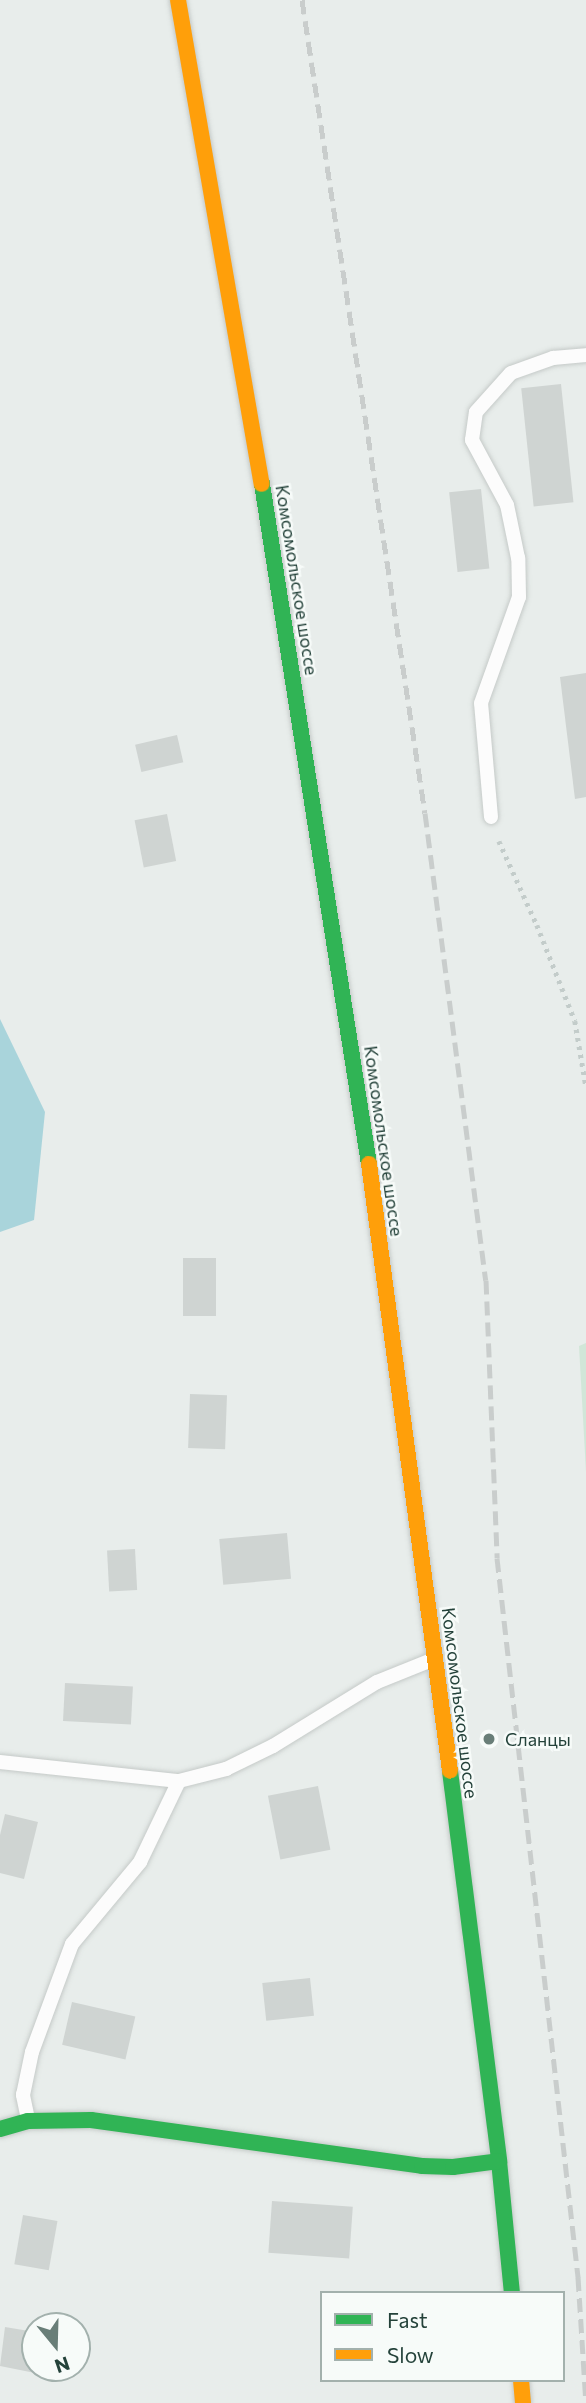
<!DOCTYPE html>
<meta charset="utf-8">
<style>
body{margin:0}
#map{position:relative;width:586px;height:2403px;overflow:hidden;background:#e8edeb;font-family:Commissioner,sans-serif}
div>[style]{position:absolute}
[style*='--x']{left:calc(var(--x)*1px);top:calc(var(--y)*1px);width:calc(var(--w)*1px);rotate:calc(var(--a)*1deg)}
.green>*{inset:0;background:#d1e6d8}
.water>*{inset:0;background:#a9d4db}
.building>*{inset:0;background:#cfd4d2;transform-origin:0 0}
.path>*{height:4.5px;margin-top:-2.25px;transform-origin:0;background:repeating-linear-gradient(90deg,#c3ccca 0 3.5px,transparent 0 8.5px)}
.roads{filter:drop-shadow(0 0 2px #c5cac8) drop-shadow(0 0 2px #c5cac8)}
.lane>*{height:14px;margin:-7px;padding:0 7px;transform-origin:7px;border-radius:7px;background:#fcfcfc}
.fast>*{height:16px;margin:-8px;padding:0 8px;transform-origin:8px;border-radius:8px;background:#30b455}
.slow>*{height:16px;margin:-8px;padding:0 8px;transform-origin:8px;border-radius:8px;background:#ff9f0a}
.rail>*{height:5px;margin-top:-2.5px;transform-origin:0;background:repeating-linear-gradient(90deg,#c9cdcc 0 14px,transparent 0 21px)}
.dots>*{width:19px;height:19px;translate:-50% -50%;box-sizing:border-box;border:4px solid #f7fbf9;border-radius:50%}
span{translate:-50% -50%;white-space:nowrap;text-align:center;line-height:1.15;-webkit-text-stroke:5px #f7fbf9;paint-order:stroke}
.street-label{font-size:18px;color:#24423a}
.poi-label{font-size:18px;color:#24423a}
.left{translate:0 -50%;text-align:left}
.legend{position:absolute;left:320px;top:2291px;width:245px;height:91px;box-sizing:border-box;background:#f7fbf9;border:2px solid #a3b1ad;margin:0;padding:9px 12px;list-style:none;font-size:21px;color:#24423a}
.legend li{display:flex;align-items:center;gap:14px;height:35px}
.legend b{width:35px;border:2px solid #a3b1ad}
.north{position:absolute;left:21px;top:2312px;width:70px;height:70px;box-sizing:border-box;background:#f7fbf9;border:2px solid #a3b1ad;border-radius:50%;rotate:161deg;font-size:19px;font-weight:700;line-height:28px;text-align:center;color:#24423a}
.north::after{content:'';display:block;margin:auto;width:24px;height:32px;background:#697e78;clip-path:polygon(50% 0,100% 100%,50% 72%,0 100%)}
</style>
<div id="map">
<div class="green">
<div style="clip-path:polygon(586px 1343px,586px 1472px,579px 1346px)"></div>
</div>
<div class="water">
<div style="clip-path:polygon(0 1019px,45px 1112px,34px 1220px,0 1232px)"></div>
</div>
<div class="building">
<div style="left:561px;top:384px;width:119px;height:40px;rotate:84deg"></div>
<div style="left:481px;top:489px;width:80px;height:32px;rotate:84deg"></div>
<div style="clip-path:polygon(586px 673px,586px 797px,575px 799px,560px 677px)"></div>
<div style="left:177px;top:735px;width:28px;height:43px;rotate:77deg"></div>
<div style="left:167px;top:814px;width:48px;height:33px;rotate:79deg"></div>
<div style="left:183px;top:1258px;width:33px;height:58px"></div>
<div style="left:190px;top:1394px;width:37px;height:54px;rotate:2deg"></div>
<div style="left:287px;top:1533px;width:46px;height:68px;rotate:85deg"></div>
<div style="left:135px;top:1549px;width:41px;height:28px;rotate:87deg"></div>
<div style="left:65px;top:1683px;width:68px;height:38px;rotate:3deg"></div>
<div style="left:318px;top:1786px;width:65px;height:51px;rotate:79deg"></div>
<div style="clip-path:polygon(5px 1814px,38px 1822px,24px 1879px,0 1873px,0 1835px)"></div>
<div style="left:310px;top:1978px;width:38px;height:48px;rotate:84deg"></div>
<div style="left:72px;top:2002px;width:65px;height:44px;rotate:13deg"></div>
<div style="left:272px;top:2201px;width:81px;height:52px;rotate:4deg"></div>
<div style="left:23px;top:2215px;width:35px;height:50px;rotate:10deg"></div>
<div style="clip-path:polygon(5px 2327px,35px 2332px,35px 2368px,57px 2368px,55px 2377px,0 2366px)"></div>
</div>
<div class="path">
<div style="--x:499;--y:841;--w:92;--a:65.7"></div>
<div style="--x:537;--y:925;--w:103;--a:68.4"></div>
<div style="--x:575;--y:1021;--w:66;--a:80.4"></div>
</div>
<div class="roads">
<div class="lane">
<div style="--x:491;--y:817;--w:114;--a:-95"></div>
<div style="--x:481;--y:703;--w:113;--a:-70.3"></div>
<div style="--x:519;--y:597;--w:39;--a:-91"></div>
<div style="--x:518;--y:558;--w:54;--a:-101.7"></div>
<div style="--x:507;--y:505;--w:74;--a:-118.3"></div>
<div style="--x:472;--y:440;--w:28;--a:-82"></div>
<div style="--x:476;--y:412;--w:52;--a:-48.1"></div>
<div style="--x:511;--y:373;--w:45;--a:-19.7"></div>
<div style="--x:553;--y:358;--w:33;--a:-5"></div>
<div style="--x:0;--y:1762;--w:180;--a:6.1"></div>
<div style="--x:179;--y:1781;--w:49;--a:-14.3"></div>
<div style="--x:226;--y:1769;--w:52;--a:-26.1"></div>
<div style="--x:273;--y:1746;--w:122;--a:-31.6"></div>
<div style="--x:377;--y:1682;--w:61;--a:-22"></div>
<div style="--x:28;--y:2119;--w:25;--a:-102"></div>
<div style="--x:23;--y:2095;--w:44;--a:-78.2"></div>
<div style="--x:32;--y:2052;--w:115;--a:-69.7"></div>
<div style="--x:72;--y:1944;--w:107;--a:-50.3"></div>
<div style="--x:140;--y:1862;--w:90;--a:-64.3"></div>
</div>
<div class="fast">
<div style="--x:262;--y:484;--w:688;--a:81.06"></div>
<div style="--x:450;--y:1771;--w:393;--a:82.8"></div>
<div style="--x:499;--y:2161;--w:133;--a:84.4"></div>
<div style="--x:0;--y:2129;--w:29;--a:-16"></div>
<div style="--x:28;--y:2121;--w:63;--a:-0.9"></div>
<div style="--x:91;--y:2120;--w:334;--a:7.9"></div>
<div style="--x:422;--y:2166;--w:31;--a:2"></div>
<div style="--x:453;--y:2167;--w:46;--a:-7.4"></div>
</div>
<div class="slow">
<div style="--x:178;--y:0;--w:491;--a:80.2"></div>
<div style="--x:369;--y:1164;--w:612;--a:82.4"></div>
<div style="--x:521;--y:2380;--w:23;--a:85"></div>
</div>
</div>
<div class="rail">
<div style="--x:302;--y:0;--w:822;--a:81.4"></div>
<div style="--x:425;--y:813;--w:471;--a:82.6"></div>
<div style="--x:486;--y:1280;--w:278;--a:87.7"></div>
<div style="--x:497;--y:1558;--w:724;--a:83.57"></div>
<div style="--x:578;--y:2277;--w:126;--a:86.4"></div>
</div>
<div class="dots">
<div style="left:489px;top:1739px;background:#697e78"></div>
</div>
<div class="street-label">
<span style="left:297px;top:580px;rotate:81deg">Комсомольское шоссе</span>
<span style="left:384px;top:1141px;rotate:82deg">Комсомольское шоссе</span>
<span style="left:460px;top:1703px;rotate:83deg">Комсомольское шоссе</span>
</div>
<div class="poi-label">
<span class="left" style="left:505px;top:1739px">Сланцы</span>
</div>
<ul class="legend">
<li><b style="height:9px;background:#30b455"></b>Fast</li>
<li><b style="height:9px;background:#ff9f0a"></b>Slow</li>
</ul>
<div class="north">N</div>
</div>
